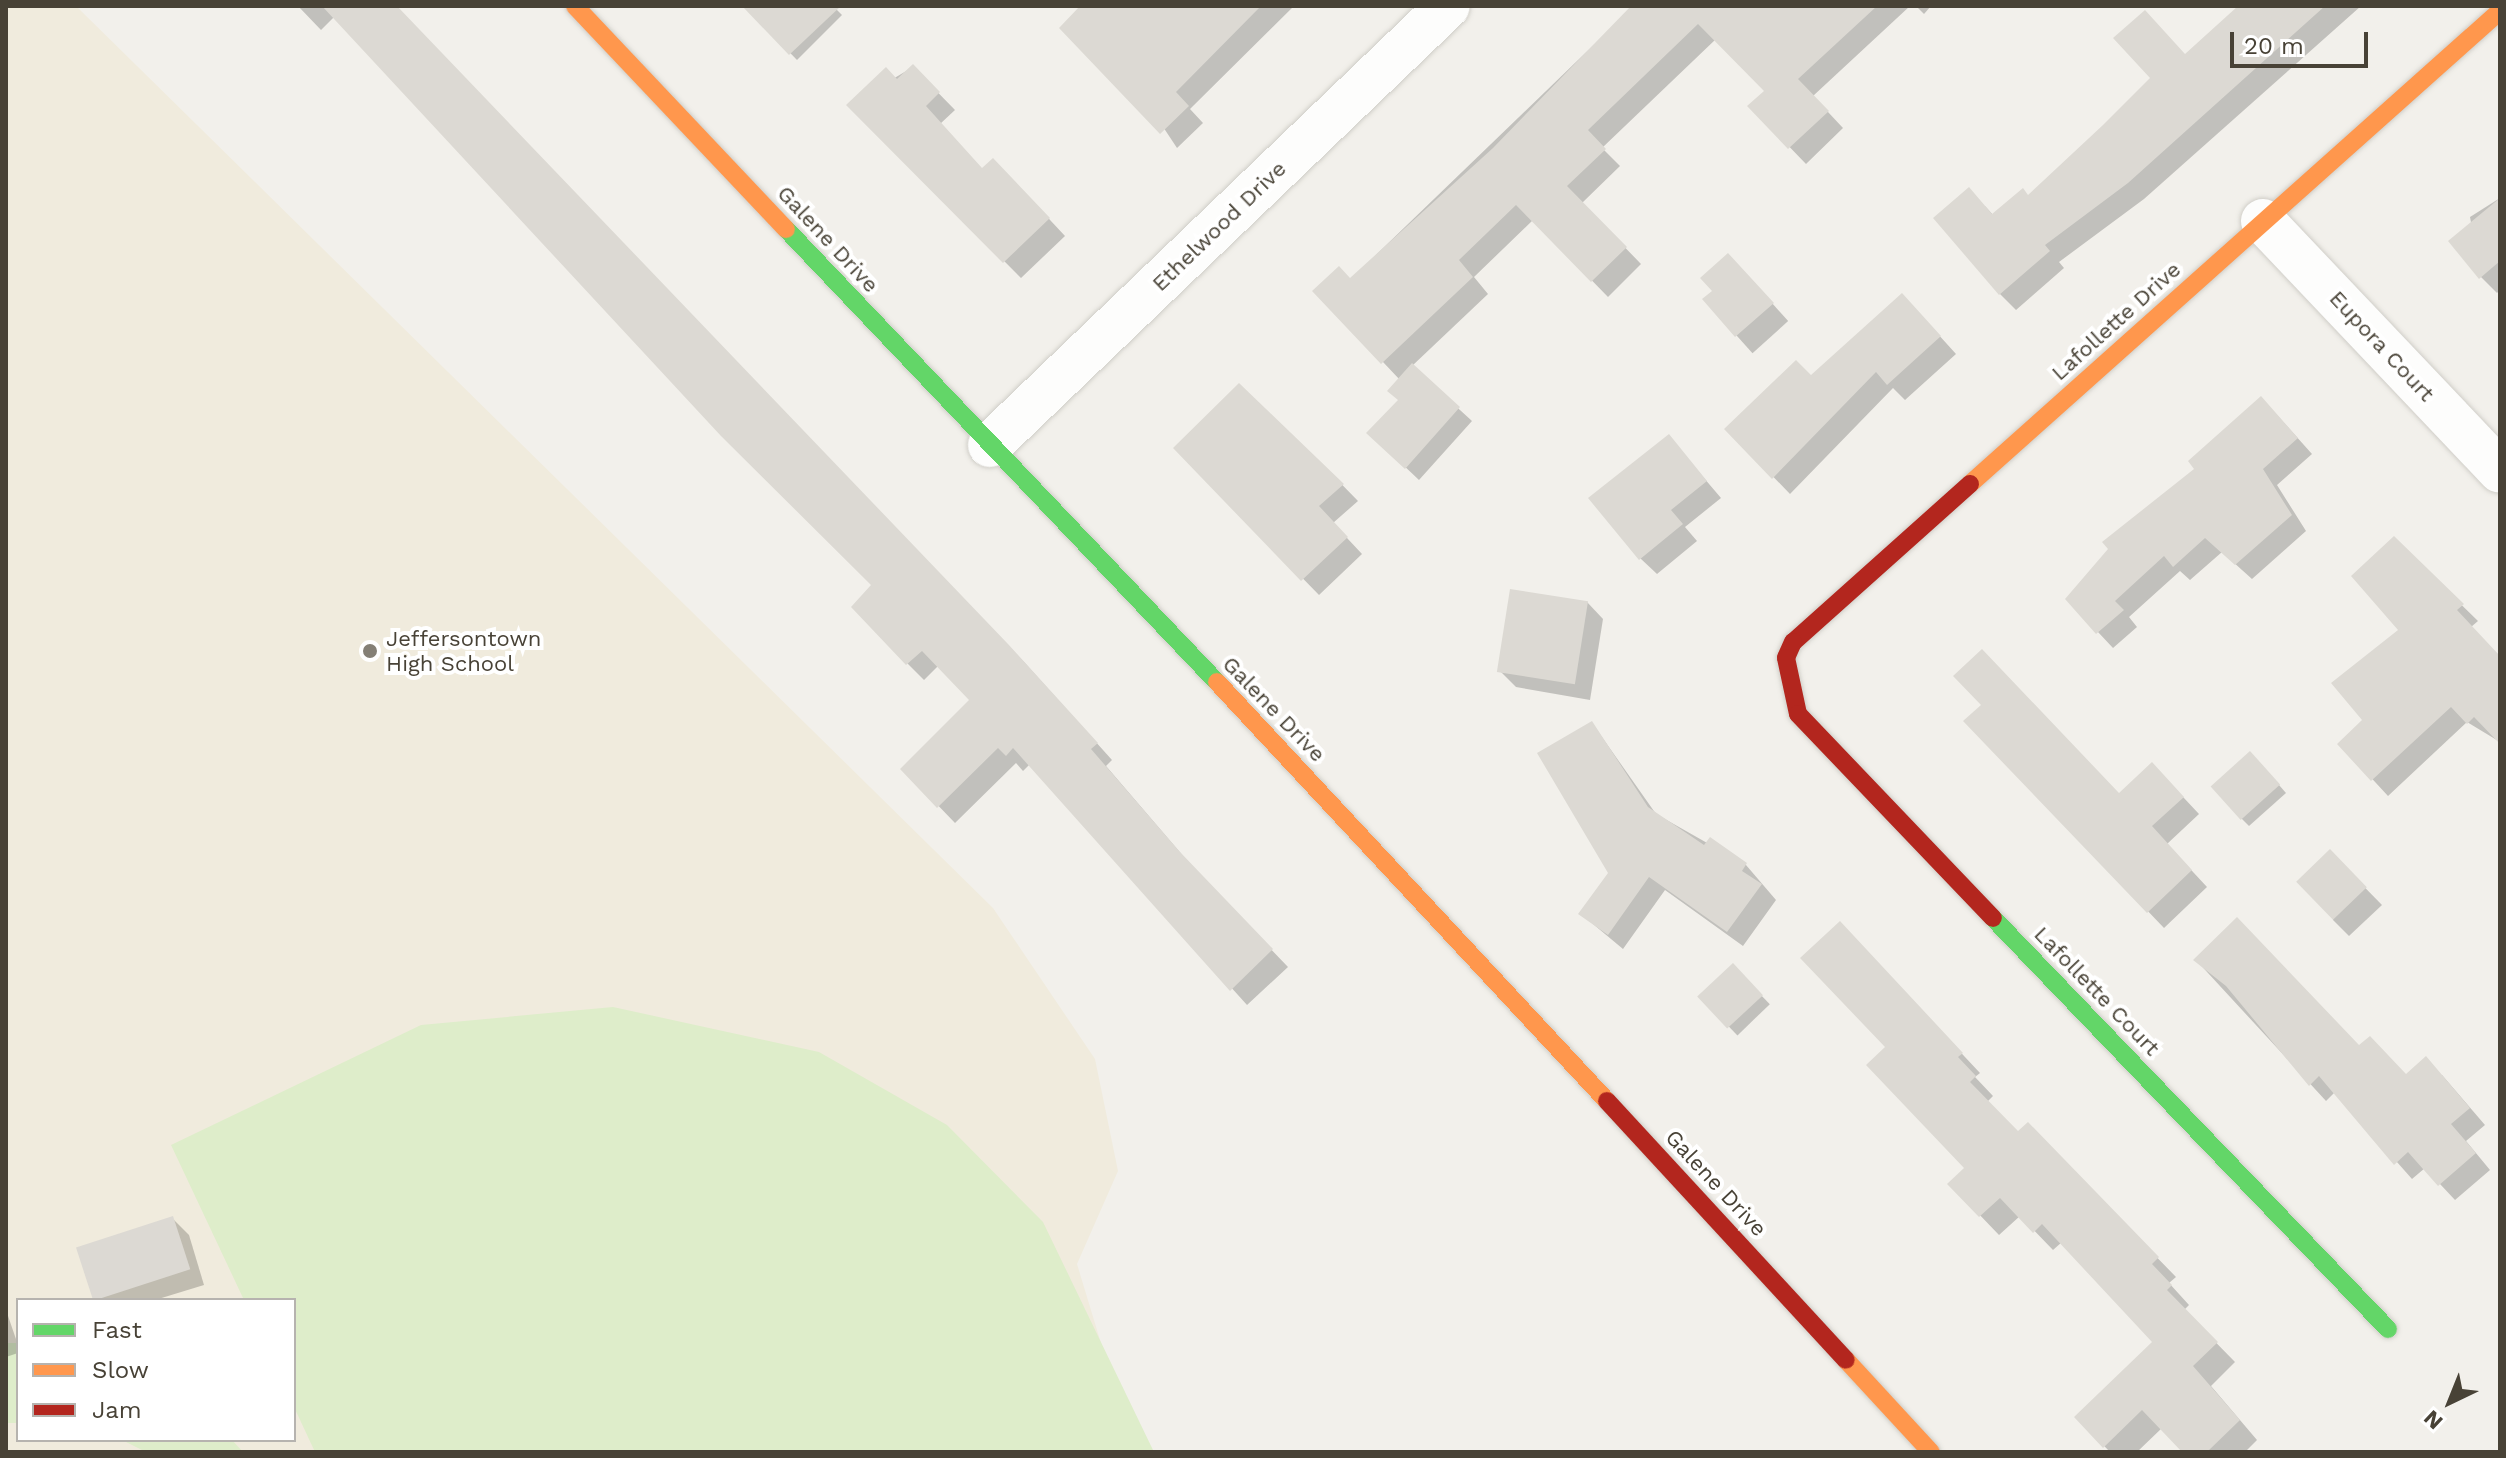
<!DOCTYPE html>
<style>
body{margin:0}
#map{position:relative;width:2506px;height:1458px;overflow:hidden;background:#f2f0eb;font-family:"Work Sans",sans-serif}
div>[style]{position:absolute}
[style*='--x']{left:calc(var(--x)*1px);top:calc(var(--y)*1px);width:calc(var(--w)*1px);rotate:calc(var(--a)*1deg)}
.education>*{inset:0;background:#f0ebdd}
.green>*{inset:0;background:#deedca;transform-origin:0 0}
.shadow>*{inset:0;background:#0003;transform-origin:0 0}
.building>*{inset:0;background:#dcd9d3;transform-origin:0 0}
.roads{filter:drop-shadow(0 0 2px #d0cec8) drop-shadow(0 0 2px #d0cec8)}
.street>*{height:44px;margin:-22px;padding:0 22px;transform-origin:22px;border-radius:22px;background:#fdfdfc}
.fast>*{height:18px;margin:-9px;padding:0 9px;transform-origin:9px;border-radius:9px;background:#63d668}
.slow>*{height:18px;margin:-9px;padding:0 9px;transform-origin:9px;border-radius:9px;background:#ff974d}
.jam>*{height:18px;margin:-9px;padding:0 9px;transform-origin:9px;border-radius:9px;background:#b3261e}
.dots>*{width:22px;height:22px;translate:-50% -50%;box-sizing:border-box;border:4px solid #fff;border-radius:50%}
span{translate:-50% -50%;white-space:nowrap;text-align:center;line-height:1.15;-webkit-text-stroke:8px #fff;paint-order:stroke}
.street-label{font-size:22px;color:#484236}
.poi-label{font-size:22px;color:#484236}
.left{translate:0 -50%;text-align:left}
.frame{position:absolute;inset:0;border:8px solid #484236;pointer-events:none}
.legend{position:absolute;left:16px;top:1298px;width:280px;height:144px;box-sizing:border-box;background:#fff;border:2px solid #b6b3af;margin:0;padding:10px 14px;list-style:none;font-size:24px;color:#484236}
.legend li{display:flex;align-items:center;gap:16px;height:40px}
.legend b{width:40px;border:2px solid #b6b3af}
.north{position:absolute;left:2410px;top:1362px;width:80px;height:80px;-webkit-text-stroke:6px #fff;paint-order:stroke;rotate:223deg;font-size:22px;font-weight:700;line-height:32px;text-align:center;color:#484236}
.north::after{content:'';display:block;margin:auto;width:28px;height:36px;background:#484236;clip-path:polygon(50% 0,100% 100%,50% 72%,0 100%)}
.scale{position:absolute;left:2230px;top:32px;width:138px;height:36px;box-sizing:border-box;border:4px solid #484236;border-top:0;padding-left:10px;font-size:24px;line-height:28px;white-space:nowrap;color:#484236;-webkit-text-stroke:6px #fff;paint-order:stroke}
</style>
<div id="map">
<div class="education">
<div style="clip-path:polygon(evenodd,6px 6px,76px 6px,993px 908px,1095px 1059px,1118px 1171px,1077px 1264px,1134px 1452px,6px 1452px,6px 6px,18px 1300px,294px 1300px,294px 1440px,18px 1440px,18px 1300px)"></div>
</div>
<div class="green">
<div style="clip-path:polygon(613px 1007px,819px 1052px,947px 1125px,1043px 1222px,1153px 1450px,315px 1452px,294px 1407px,294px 1300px,244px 1300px,171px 1145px,421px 1025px)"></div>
<div style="left:18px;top:1343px;width:80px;height:13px;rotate:90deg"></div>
<div style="clip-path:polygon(122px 1440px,232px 1440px,243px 1452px,146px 1452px)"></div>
</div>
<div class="shadow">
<div style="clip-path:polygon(298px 6px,395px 6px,1024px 662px,1112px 760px,1106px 766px,1196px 871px,1288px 967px,1247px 1005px,1030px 764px,1023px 771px,1016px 763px,955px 823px,903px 769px,972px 700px,939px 665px,924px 680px,908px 664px,853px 607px,874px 585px,335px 16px,321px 30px)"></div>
<div style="clip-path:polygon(745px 6px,833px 6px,842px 15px,797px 60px)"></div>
<div style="clip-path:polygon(1083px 6px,1294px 6px,1190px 109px,1203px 123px,1177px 148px)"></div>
<div style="clip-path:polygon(1634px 6px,1910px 6px,1813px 96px,1843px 128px,1806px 164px,1750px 106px,1766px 91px,1716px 39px,1602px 148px,1620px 166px,1582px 203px,1641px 264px,1608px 297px,1533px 220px,1474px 277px,1488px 294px,1412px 366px,1472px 421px,1419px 480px,1382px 445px,1400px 401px,1400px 380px,1383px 362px,1350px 280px)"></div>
<div style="clip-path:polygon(1916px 6px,1931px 6px,1924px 14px)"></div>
<div style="clip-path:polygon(2241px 6px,2361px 6px,2144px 199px,2059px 262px,2064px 268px,2016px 310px,2000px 294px,1985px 206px,1994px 216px,2029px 197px)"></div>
<div style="clip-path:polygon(913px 67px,955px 110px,940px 124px,983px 170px,1009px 176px,1065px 236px,1021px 278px,849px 105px)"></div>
<div style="clip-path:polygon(2500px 198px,2500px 290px,2497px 293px,2481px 277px,2470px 217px)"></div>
<div style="left:1744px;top:272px;width:66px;height:48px;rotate:48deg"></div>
<div style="clip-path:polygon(1918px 312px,1956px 354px,1905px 400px,1893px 388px,1790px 494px,1727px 429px)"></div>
<div style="clip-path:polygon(2276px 414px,2312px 454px,2277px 485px,2306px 531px,2252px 579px,2222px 552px,2190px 580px,2180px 571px,2129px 617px,2137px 627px,2113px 648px,2067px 599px)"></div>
<div style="clip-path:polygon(1669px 437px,1721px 498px,1685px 527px,1697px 541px,1657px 574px,1640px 558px)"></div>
<div style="clip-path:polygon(1176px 448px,1315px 457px,1358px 501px,1333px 523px,1362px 554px,1319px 595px)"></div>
<div style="clip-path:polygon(2394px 539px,2478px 621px,2471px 627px,2500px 658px,2500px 742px,2467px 722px,2388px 796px,2340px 744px,2365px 721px,2401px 631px)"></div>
<div style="clip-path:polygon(1587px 602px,1603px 619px,1590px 700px,1516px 687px,1500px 671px)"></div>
<div style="clip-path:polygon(1984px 705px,2120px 796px,2168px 781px,2199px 814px,2167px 844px,2207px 887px,2164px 928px,1966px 721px)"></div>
<div style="clip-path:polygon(1592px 723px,1656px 814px,1746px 865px,1776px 900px,1743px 946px,1665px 890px,1623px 949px,1581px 914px,1610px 873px)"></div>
<div style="clip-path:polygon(2258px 761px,2286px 793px,2249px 826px,2241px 818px)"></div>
<div style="clip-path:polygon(2330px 852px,2382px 905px,2349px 936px,2333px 920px)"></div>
<div style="clip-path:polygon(1858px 943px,1980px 1073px,1975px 1077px,1993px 1096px,1987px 1102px,2018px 1134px,2028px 1125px,2176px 1277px,2169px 1283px,2189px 1305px,2184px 1310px,2235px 1362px,2211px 1386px,2257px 1440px,2245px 1452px,2185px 1452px,2162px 1428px,2137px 1452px,2110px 1452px,2077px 1418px,2155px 1342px,2062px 1242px,2053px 1250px,2020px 1216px,1999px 1235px,1950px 1184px,1967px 1168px,1888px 1047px)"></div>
<div style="clip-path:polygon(2196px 960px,2406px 1076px,2442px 1075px,2485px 1125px,2466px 1141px,2490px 1170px,2455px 1200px,2425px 1168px,2412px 1179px,2335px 1092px,2326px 1101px)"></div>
<div style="left:1733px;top:966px;width:53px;height:45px;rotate:46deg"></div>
<div style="clip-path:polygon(173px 1219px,189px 1235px,204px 1285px,155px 1300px,95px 1300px)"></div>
<div style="clip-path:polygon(6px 1310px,18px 1345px,18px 1353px,6px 1357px)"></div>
</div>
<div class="building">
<div style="clip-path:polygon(322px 6px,397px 6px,1008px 644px,1098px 743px,1091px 749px,1180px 852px,1273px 949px,1230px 991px,1013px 748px,1006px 756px,998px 748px,937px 808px,900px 769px,969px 700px,922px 651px,906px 665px,851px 607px,871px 585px,721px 436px)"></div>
<div style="clip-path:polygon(742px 6px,841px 6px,789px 55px)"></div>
<div style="clip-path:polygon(1080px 6px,1261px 6px,1176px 92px,1189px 106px,1160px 134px,1059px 28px)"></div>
<div style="clip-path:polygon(1631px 6px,1877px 6px,1798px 79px,1829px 111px,1788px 149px,1747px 106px,1764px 91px,1698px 24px,1588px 130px,1606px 149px,1567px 186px,1627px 247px,1591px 282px,1516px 205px,1459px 260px,1473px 277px,1381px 364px,1312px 291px,1339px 266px,1350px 278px,1493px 148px)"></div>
<div style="clip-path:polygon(2238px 6px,2325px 6px,2128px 183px,2045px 245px,2050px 251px,1999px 295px,1933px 218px,1969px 187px,1992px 214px,2023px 188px,2028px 195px,2103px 125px,2150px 78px,2113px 38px,2145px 10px,2185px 54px)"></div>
<div style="clip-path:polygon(913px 64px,940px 92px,926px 106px,982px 168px,993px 158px,1050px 218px,1003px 263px,846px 105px,886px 67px,897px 79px)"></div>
<div style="clip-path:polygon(2500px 198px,2500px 261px,2479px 279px,2448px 241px)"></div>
<div style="clip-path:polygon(1728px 253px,1774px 303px,1735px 337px,1702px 299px,1712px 291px,1700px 278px)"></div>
<div style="clip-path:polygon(1902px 293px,1941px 336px,1887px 385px,1876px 372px,1772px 479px,1724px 429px,1796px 360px,1811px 375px)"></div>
<div style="clip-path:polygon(1412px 363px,1460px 407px,1405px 469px,1366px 433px,1398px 400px,1387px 391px)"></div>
<div style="clip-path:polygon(1239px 383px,1344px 484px,1319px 506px,1348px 537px,1301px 581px,1173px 448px)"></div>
<div style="clip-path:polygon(2261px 396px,2298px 438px,2263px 469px,2292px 515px,2235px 565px,2205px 538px,2173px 567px,2164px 556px,2115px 601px,2124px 610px,2096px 634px,2065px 599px,2108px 549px,2102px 542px,2194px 469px,2188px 461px)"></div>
<div style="clip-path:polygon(1669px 434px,1707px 481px,1671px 510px,1683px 524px,1639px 560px,1588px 498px)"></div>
<div style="clip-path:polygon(2394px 536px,2464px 604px,2457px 610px,2500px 656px,2500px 744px,2474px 717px,2467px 724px,2451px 707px,2371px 781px,2337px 744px,2362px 720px,2331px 683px,2398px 630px,2351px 576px)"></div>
<div style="left:1510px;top:589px;width:79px;height:84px;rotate:9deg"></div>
<div style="clip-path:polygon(1982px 649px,2119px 793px,2152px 762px,2184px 797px,2152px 826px,2192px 870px,2147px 913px,1963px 721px,1981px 705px,1953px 676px)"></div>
<div style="clip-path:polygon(1592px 721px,1648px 807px,1704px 845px,1710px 837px,1747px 863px,1742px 871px,1762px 884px,1727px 932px,1649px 877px,1608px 935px,1578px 914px,1608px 873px,1537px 753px)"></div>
<div style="left:2250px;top:751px;width:45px;height:53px;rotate:48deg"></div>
<div style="left:2330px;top:849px;width:53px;height:47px;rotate:46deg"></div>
<div style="clip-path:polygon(2237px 917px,2359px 1045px,2370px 1036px,2406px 1074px,2426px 1056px,2470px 1108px,2451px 1124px,2476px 1153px,2438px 1186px,2408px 1152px,2394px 1165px,2319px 1076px,2309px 1086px,2226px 986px,2193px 960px)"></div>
<div style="clip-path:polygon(1840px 921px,1963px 1053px,1958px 1057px,1976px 1076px,1970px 1082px,2018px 1131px,2028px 1122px,2159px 1257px,2152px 1264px,2172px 1285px,2167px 1290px,2218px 1342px,2193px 1366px,2240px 1420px,2207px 1452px,2182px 1452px,2142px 1410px,2103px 1448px,2074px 1417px,2152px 1342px,2042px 1224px,2033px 1233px,2000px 1198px,1979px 1217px,1947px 1184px,1964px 1168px,1866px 1065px,1885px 1047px,1800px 958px)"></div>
<div style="left:1733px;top:963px;width:44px;height:49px;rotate:47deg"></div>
<div style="left:173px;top:1216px;width:56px;height:102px;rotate:72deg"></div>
</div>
<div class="roads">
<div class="street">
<div style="--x:2263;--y:221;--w:344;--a:46.5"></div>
<div style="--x:990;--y:445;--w:634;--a:-43.79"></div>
</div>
<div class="fast">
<div style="--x:786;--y:229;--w:625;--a:46.43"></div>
<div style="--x:1993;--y:918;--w:570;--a:46.14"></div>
</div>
<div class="slow">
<div style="--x:575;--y:6;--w:307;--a:46.6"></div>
<div style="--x:1970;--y:484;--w:710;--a:-41.75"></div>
<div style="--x:1217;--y:682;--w:572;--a:47.05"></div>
<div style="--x:1846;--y:1360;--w:125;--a:47.3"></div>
</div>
<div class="jam">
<div style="--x:1970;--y:484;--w:237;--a:138.2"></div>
<div style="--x:1793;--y:642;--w:17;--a:114"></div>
<div style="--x:1786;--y:658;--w:57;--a:77.9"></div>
<div style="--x:1798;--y:714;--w:282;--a:46.3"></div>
<div style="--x:1607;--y:1101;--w:352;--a:47.3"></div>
</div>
</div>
<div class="dots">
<div style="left:370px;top:651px;background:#847f75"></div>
</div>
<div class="street-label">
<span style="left:1219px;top:226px;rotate:-44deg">Ethelwood Drive</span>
<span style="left:828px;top:239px;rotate:47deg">Galene Drive</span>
<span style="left:2116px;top:321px;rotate:-42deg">Lafollette Drive</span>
<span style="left:2382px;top:346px;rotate:47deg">Eupora Court</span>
<span style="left:1274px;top:709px;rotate:46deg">Galene Drive</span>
<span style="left:2097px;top:991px;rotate:46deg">Lafollette Court</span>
<span style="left:1716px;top:1183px;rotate:47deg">Galene Drive</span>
</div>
<div class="poi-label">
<span class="left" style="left:386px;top:651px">Jeffersontown<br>High School</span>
</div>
<div class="frame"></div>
<ul class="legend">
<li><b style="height:10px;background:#63d668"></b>Fast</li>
<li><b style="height:10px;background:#ff974d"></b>Slow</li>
<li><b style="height:10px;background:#b3261e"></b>Jam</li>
</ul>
<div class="north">N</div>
<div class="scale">20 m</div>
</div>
